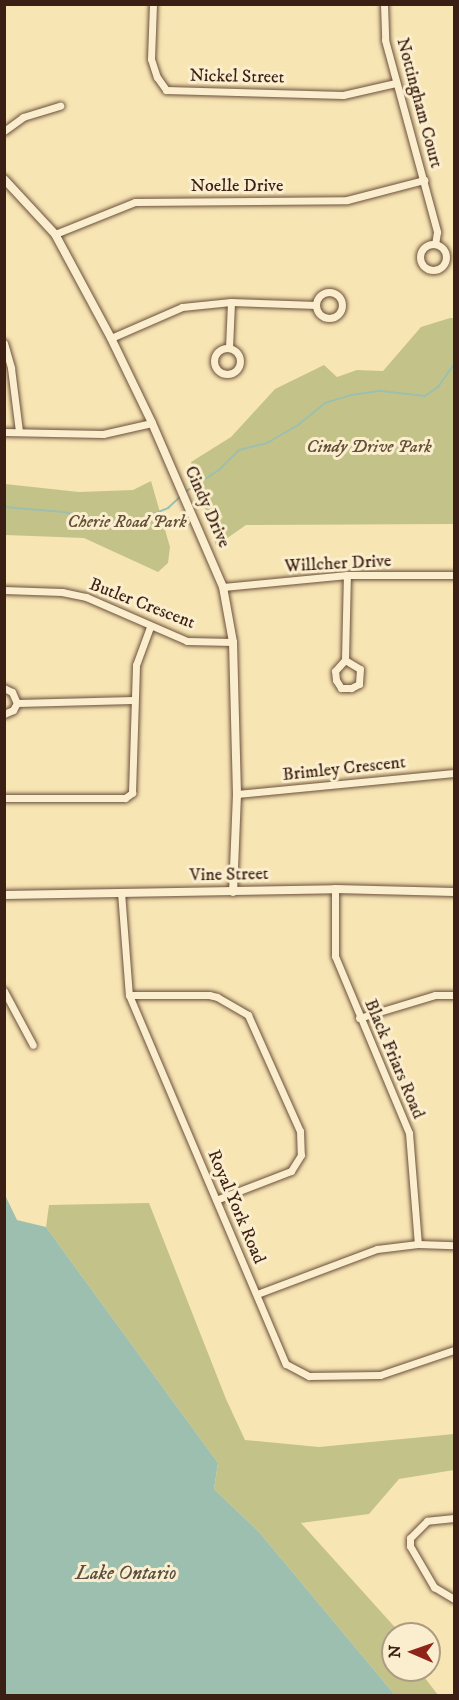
<!DOCTYPE html>
<style>
body{margin:0}
#map{position:relative;width:459px;height:1700px;overflow:hidden;background:#f8e5b4;font-family:"IM FELL DW Pica",serif}
div>[style]{position:absolute}
[style*='--x']{left:calc(var(--x)*1px);top:calc(var(--y)*1px);width:calc(var(--w)*1px);rotate:calc(var(--a)*1deg)}
.green>*{inset:0;background:#c3c389}
.water>*{inset:0;background:#9dbfb0}
.stream>*{height:2px;margin:-1px;padding:0 1px;transform-origin:1px;border-radius:1px;background:#9dbfb0}
.roads{filter:drop-shadow(0 0 2px #6b503c) drop-shadow(0 0 2px #6b503c)}
.minor>*{height:7px;margin:-3.5px;padding:0 3.5px;transform-origin:3.5px;border-radius:3.5px;background:#faeece}
.minor>.ring{margin:-3.5px;padding:0;box-sizing:content-box;background:none;border:7px solid #faeece;border-radius:50%}
.tertiary>*{height:8px;margin:-4px;padding:0 4px;transform-origin:4px;border-radius:4px;background:#faeece}
span{translate:-50% -50%;white-space:nowrap;text-align:center;line-height:1.15;-webkit-text-stroke:6px #faeece;paint-order:stroke}
.street-label{font-size:18px;color:#3c1f14}
.park-label{font-size:18px;color:#645037;font-style:italic}
.water-label{font-size:20px;color:#594f43;font-style:italic}
.frame{position:absolute;inset:0;border:6px solid #3c1f14;pointer-events:none}
.north{position:absolute;left:381px;top:1622px;width:60px;height:60px;box-sizing:border-box;background:#faeece;border:2px solid #ae9b84;border-radius:50%;rotate:272deg;font-size:16px;font-weight:700;line-height:24px;text-align:center;color:#3c1f14}
.north::after{content:'';display:block;margin:auto;width:21px;height:27px;background:#8f2418;clip-path:polygon(50% 0,100% 100%,50% 72%,0 100%)}
</style>
<div id="map">
<div class="green">
<div style="clip-path:polygon(450px 318px,454px 318px,454px 524px,246px 525px,216px 546px,191px 462px,231px 437px,275px 389px,324px 365px,337px 377px,357px 370px,383px 371px,421px 327px)"></div>
<div style="clip-path:polygon(151px 481px,170px 547px,168px 563px,158px 572px,84px 538px,5px 535px,5px 484px,79px 492px,133px 490px)"></div>
<div style="clip-path:polygon(149px 1203px,226px 1399px,245px 1440px,319px 1447px,454px 1434px,454px 1470px,399px 1479px,369px 1514px,301px 1523px,401px 1634px,393px 1634px,393px 1670px,424px 1670px,425px 1678px,438px 1695px,395px 1695px,259px 1532px,214px 1489px,218px 1463px,46px 1227px,49px 1205px)"></div>
</div>
<div class="water">
<div style="clip-path:polygon(5px 1195px,17px 1220px,46px 1227px,218px 1463px,214px 1489px,259px 1532px,395px 1695px,5px 1695px)"></div>
</div>
<div class="stream">
<div style="--x:185;--y:492;--w:40;--a:-32.9"></div>
<div style="--x:219;--y:470;--w:28;--a:-45"></div>
<div style="--x:239;--y:450;--w:29;--a:-14"></div>
<div style="--x:267;--y:443;--w:36;--a:-30"></div>
<div style="--x:298;--y:425;--w:35;--a:-39"></div>
<div style="--x:325;--y:403;--w:27;--a:-17"></div>
<div style="--x:351;--y:395;--w:30;--a:-8"></div>
<div style="--x:381;--y:391;--w:44;--a:6.5"></div>
<div style="--x:425;--y:396;--w:16;--a:-35"></div>
<div style="--x:438;--y:387;--w:28;--a:-55"></div>
<div style="--x:4;--y:507;--w:60;--a:4.8"></div>
<div style="--x:64;--y:512;--w:34;--a:12"></div>
<div style="--x:97;--y:519;--w:39;--a:3"></div>
<div style="--x:136;--y:521;--w:35;--a:-22"></div>
<div style="--x:168;--y:508;--w:18;--a:-43"></div>
</div>
<div class="roads">
<div class="minor">
<div style="--x:153;--y:4;--w:55;--a:92.1"></div>
<div style="--x:151;--y:59;--w:19;--a:72"></div>
<div style="--x:157;--y:77;--w:16;--a:55"></div>
<div style="--x:166;--y:90;--w:177;--a:1.6"></div>
<div style="--x:343;--y:95;--w:54;--a:-12.8"></div>
<div style="--x:384;--y:4;--w:36;--a:88"></div>
<div style="--x:385;--y:40;--w:199;--a:74.8"></div>
<div style="--x:437;--y:232;--w:12;--a:99"></div>
<div style="--x:4;--y:131;--w:24;--a:-36"></div>
<div style="--x:23;--y:117;--w:39;--a:-17"></div>
<div style="--x:55;--y:234;--w:86;--a:-21.8"></div>
<div style="--x:135;--y:202;--w:212;--a:-0.5"></div>
<div style="--x:347;--y:200;--w:80;--a:-14.6"></div>
<div class="ring" style="left:420px;top:244px;width:19px;height:19px"></div>
<div class="ring" style="left:316px;top:292px;width:19px;height:19px"></div>
<div style="--x:111;--y:338;--w:77;--a:-23.6"></div>
<div style="--x:182;--y:307;--w:49;--a:-5.8"></div>
<div style="--x:231;--y:302;--w:85;--a:2"></div>
<div style="--x:4;--y:343;--w:26;--a:74"></div>
<div style="--x:11;--y:368;--w:64;--a:82.8"></div>
<div style="--x:229;--y:348;--w:46;--a:-87.5"></div>
<div class="ring" style="left:214px;top:348px;width:19px;height:19px"></div>
<div style="--x:4;--y:432;--w:99;--a:1.2"></div>
<div style="--x:103;--y:434;--w:50;--a:-12.7"></div>
<div style="--x:223;--y:587;--w:125;--a:-5.5"></div>
<div style="--x:347;--y:575;--w:107;--a:0"></div>
<div style="--x:4;--y:590;--w:58;--a:2"></div>
<div style="--x:62;--y:592;--w:25;--a:12"></div>
<div style="--x:86;--y:597;--w:110;--a:23.5"></div>
<div style="--x:187;--y:641;--w:46;--a:1.2"></div>
<div style="--x:345;--y:660;--w:17;--a:31"></div>
<div style="--x:360;--y:669;--w:15;--a:94"></div>
<div style="--x:359;--y:684;--w:9;--a:153"></div>
<div style="--x:351;--y:688;--w:10;--a:180"></div>
<div style="--x:341;--y:688;--w:9;--a:-122"></div>
<div style="--x:336;--y:680;--w:9;--a:-96"></div>
<div style="--x:335;--y:671;--w:15;--a:-48"></div>
<div style="--x:345;--y:660;--w:85;--a:-88.7"></div>
<div style="--x:4;--y:688;--w:9;--a:27"></div>
<div style="--x:12;--y:692;--w:12;--a:66"></div>
<div style="--x:17;--y:703;--w:116;--a:-1.5"></div>
<div style="--x:4;--y:714;--w:10;--a:-24"></div>
<div style="--x:13;--y:710;--w:8;--a:-60"></div>
<div style="--x:237;--y:794;--w:218;--a:-5.5"></div>
<div style="--x:4;--y:798;--w:121;--a:0"></div>
<div style="--x:125;--y:798;--w:9;--a:-36"></div>
<div style="--x:132;--y:793;--w:128;--a:-88.2"></div>
<div style="--x:136;--y:665;--w:40;--a:-69.8"></div>
<div style="--x:335;--y:889;--w:67;--a:90"></div>
<div style="--x:335;--y:956;--w:192;--a:67.3"></div>
<div style="--x:409;--y:1133;--w:111;--a:85.4"></div>
<div style="--x:121;--y:892;--w:103;--a:85.6"></div>
<div style="--x:129;--y:995;--w:401;--a:67"></div>
<div style="--x:286;--y:1364;--w:26;--a:28"></div>
<div style="--x:309;--y:1376;--w:71;--a:-0.8"></div>
<div style="--x:380;--y:1375;--w:78;--a:-18.7"></div>
<div style="--x:4;--y:991;--w:61;--a:61.8"></div>
<div style="--x:129;--y:995;--w:80;--a:0"></div>
<div style="--x:209;--y:995;--w:8;--a:14"></div>
<div style="--x:217;--y:997;--w:36;--a:30"></div>
<div style="--x:248;--y:1015;--w:127;--a:65.9"></div>
<div style="--x:300;--y:1131;--w:24;--a:88"></div>
<div style="--x:301;--y:1155;--w:19;--a:122"></div>
<div style="--x:291;--y:1171;--w:80;--a:158.9"></div>
<div style="--x:359;--y:1018;--w:79;--a:-16.8"></div>
<div style="--x:435;--y:995;--w:19;--a:0"></div>
<div style="--x:257;--y:1294;--w:128;--a:-20.6"></div>
<div style="--x:377;--y:1249;--w:41;--a:-7"></div>
<div style="--x:418;--y:1244;--w:36;--a:2"></div>
<div style="--x:454;--y:1518;--w:27;--a:174"></div>
<div style="--x:427;--y:1521;--w:24;--a:135"></div>
<div style="--x:410;--y:1538;--w:8;--a:90"></div>
<div style="--x:410;--y:1546;--w:48;--a:59.7"></div>
<div style="--x:434;--y:1587;--w:23;--a:31"></div>
</div>
<div class="tertiary">
<div style="--x:4;--y:179;--w:75;--a:47.2"></div>
<div style="--x:55;--y:234;--w:118;--a:61.7"></div>
<div style="--x:111;--y:338;--w:94;--a:64.2"></div>
<div style="--x:152;--y:423;--w:179;--a:66.6"></div>
<div style="--x:223;--y:587;--w:56;--a:79.7"></div>
<div style="--x:233;--y:642;--w:152;--a:88.5"></div>
<div style="--x:237;--y:794;--w:98;--a:92.3"></div>
<div style="--x:4;--y:895;--w:331;--a:-1"></div>
<div style="--x:335;--y:889;--w:119;--a:1.4"></div>
</div>
</div>
<div class="street-label">
<span style="left:237px;top:77px;rotate:1deg">Nickel Street</span>
<span style="left:419px;top:103px;rotate:75deg">Nottingham Court</span>
<span style="left:237px;top:186px">Noelle Drive</span>
<span style="left:207px;top:507px;rotate:66deg">Cindy Drive</span>
<span style="left:338px;top:564px;rotate:-3deg">Willcher Drive</span>
<span style="left:142px;top:604px;rotate:21deg">Butler Crescent</span>
<span style="left:344px;top:769px;rotate:-6deg">Brimley Crescent</span>
<span style="left:229px;top:875px;rotate:-1deg">Vine Street</span>
<span style="left:394px;top:1059px;rotate:67deg">Black Friars Road</span>
<span style="left:236px;top:1207px;rotate:67deg">Royal York Road</span>
</div>
<div class="park-label">
<span style="left:369px;top:447px">Cindy Drive Park</span>
<span style="left:127px;top:522px">Cherie Road Park</span>
</div>
<div class="water-label">
<span style="left:126px;top:1573px">Lake Ontario</span>
</div>
<div class="frame"></div>
<div class="north">N</div>
</div>
